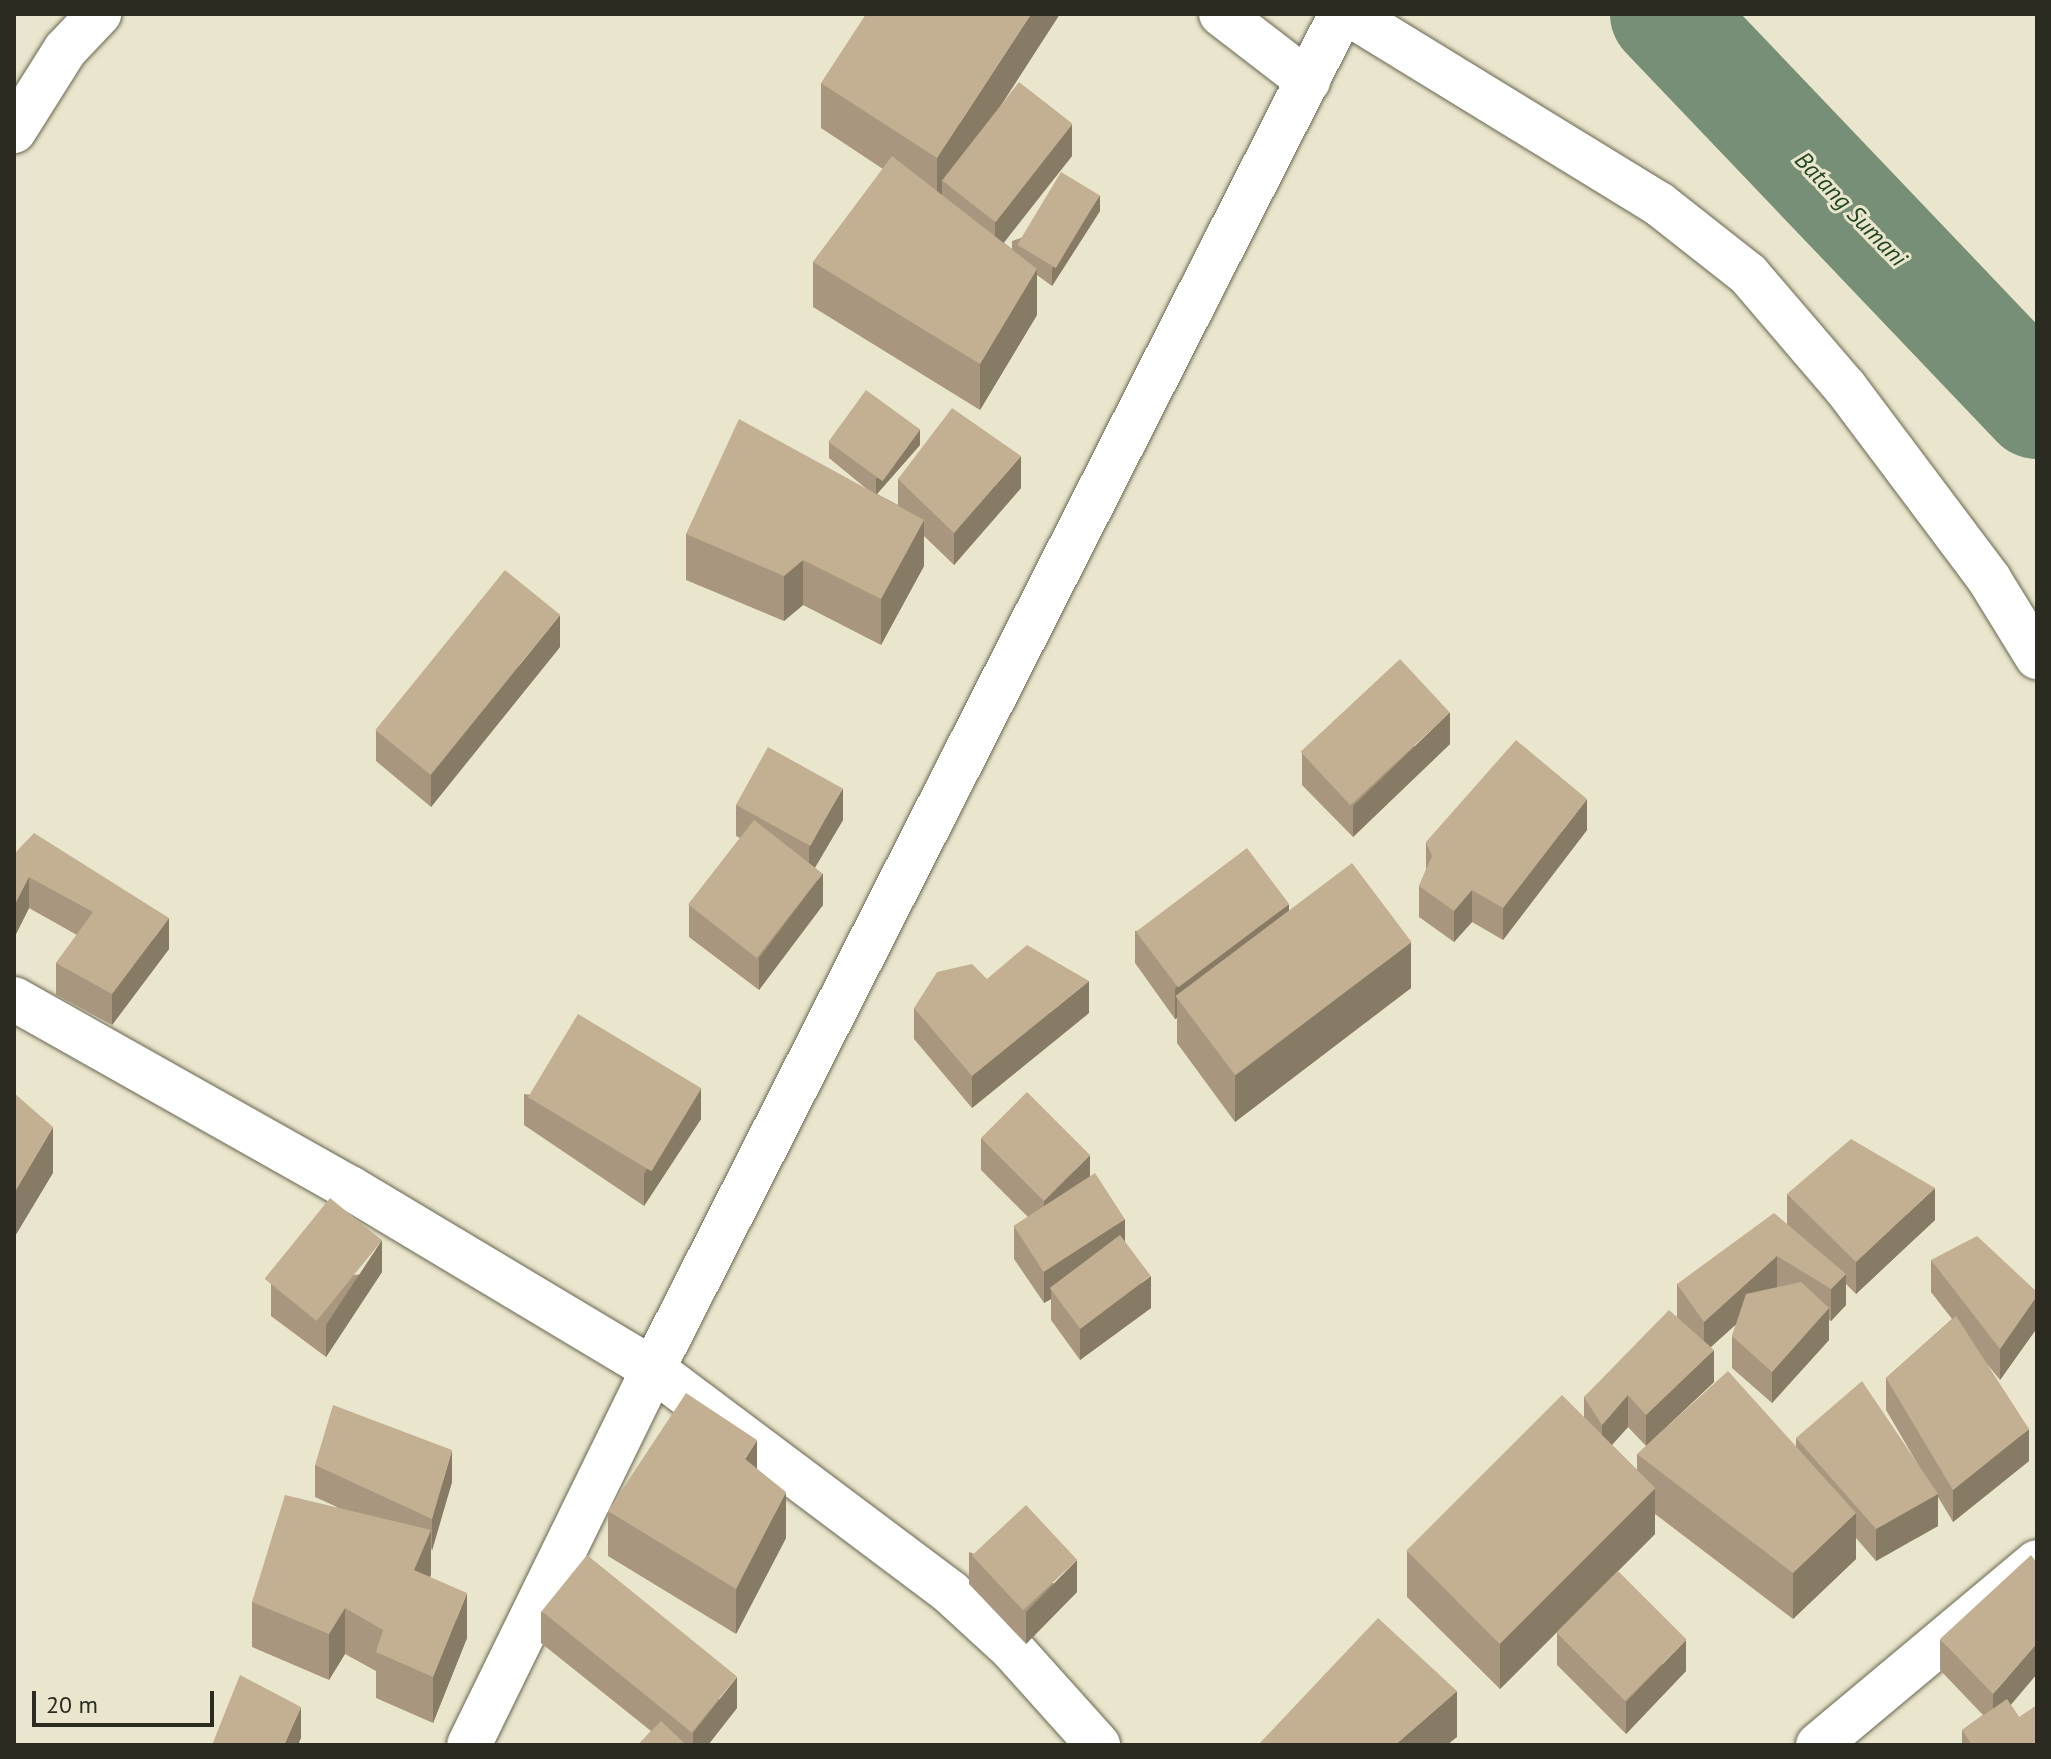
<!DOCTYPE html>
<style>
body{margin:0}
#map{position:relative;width:2051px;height:1759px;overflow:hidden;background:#eae6cd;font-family:"PT Sans",sans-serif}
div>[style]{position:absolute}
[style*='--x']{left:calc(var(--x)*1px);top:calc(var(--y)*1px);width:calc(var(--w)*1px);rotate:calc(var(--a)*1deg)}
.river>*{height:110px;margin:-55px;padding:0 55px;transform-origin:55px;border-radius:55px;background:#778f76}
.roads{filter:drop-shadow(0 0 2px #69654f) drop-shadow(0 0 2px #69654f)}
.minor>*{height:44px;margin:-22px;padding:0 22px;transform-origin:22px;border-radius:22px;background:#fff}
.wall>*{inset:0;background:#a8977e}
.shaded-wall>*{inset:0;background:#887b66}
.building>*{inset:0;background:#c3b092;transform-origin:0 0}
span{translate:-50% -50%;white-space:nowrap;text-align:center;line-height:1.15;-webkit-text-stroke:6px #eae6cd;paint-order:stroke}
.water-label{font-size:24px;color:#204721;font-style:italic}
.frame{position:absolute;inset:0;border:16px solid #2c2b21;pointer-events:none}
.scale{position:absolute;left:32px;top:1691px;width:182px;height:36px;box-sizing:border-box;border:4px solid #2c2b21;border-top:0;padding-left:10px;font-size:24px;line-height:28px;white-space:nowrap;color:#2c2b21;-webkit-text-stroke:6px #eae6cd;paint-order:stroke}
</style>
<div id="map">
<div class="river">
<div style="--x:1665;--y:14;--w:539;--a:46.35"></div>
</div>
<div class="roads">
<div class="minor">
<div style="--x:1221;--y:14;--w:110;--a:37.6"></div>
<div style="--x:1349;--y:14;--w:364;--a:31.5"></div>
<div style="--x:1659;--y:204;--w:113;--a:38.2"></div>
<div style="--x:1748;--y:274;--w:149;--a:49.4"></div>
<div style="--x:1845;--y:387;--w:240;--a:53.1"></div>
<div style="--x:1989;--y:579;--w:92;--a:58.4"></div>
<div style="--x:14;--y:131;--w:96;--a:-57.8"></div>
<div style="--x:65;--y:50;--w:50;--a:-46.6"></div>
<div style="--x:14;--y:999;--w:386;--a:29.4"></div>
<div style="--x:350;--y:1188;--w:353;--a:30.9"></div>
<div style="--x:653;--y:1369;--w:371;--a:36.9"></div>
<div style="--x:950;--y:1592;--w:84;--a:42.6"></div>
<div style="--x:1012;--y:1649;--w:129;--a:48.1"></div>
<div style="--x:469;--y:1745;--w:419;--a:-63.9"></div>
<div style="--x:653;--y:1369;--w:1520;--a:-63.08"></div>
<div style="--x:1818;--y:1745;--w:285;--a:-39.9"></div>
</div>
</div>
<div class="wall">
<div style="clip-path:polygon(821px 83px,1072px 156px,1003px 242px,1012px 249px,1012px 241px,1100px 211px,1052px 286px,1037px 275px,1037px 315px,980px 410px,813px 307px,813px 262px,883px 169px,821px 128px)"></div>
<div style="clip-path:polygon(829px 442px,920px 445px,877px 494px,898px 505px,898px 479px,1021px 488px,954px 565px,924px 536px,924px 566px,881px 645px,803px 605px,784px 621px,686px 580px,686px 534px,868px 490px,829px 458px)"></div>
<div style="clip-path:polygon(560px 647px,431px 807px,376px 761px,376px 730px)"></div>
<div style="clip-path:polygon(1450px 744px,1353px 837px,1302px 785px,1302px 753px)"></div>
<div style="clip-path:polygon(736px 805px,843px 820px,815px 867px,823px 905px,759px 990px,689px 937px,689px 905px,740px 838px,736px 836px)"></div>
<div style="clip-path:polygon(1587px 830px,1503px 940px,1472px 922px,1454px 942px,1419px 917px,1419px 886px,1426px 870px,1426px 842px)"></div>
<div style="clip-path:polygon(14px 854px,169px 949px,112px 1025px,56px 995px,56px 963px,77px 935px,29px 908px,14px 938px)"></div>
<div style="clip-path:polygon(1289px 911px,1411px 988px,1235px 1122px,1177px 1043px,1177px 1018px,1175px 1019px,1135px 963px,1135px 931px)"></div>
<div style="clip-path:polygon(914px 1008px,1089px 1013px,972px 1108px,914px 1039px)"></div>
<div style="clip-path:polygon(524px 1094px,701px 1119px,644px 1206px,524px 1125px)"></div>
<div style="clip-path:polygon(981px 1138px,1090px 1177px,1125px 1241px,1151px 1308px,1080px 1360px,1051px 1320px,1051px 1299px,1044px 1303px,1014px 1259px,1014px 1227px,1029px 1218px,981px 1170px)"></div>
<div style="clip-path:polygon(1787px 1194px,1935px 1220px,1856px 1294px,1846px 1284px,1846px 1305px,1831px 1321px,1829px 1320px,1829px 1340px,1772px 1403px,1732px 1368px,1732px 1336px,1736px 1324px,1711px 1347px,1714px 1382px,1646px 1446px,1628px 1427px,1612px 1445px,1637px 1470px,1637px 1454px,1796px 1447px,1796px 1438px,1920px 1468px,1886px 1410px,1886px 1378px,1952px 1319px,1931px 1292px,1931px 1260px,2037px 1292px,2037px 1328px,2000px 1380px,1987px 1364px,2029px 1461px,1953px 1522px,1938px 1497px,1938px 1526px,1876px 1561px,1856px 1538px,1856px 1559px,1793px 1619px,1655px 1514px,1655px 1534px,1500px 1689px,1407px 1597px,1407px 1551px,1584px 1417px,1584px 1397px,1677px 1316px,1677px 1284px,1787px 1225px)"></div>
<div style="clip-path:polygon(382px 1272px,326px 1357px,271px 1316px,271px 1284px)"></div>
<div style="clip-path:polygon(315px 1465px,452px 1482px,431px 1551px,430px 1577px,467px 1638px,433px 1723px,376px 1698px,376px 1671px,345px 1654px,329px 1680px,252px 1647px,252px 1602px,337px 1507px,315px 1497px)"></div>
<div style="clip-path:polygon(757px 1469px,786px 1538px,736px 1634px,608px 1556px,608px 1511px)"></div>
<div style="clip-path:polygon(969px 1552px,1077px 1592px,1026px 1644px,969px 1584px)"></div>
<div style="clip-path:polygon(541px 1611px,737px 1708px,708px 1745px,638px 1745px,651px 1731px,541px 1643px)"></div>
<div style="clip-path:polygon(1557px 1633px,1686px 1671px,1626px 1734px,1557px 1665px)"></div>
<div style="clip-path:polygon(1940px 1639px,2011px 1705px,2037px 1745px,1962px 1745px,1962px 1730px,1983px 1715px,1940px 1670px)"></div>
</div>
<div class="shaded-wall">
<div style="clip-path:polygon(1031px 14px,1060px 14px,949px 186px,942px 180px,942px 197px,937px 204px,937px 158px)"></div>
<div style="clip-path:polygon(1072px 124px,1072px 156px,995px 254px,995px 222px)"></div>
<div style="clip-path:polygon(1100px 195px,1100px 211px,1052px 286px,1052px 269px)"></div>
<div style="clip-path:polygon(1037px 269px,1037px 315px,980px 410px,980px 364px)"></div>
<div style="clip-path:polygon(920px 429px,920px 445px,876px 495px,876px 479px)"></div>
<div style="clip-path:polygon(1021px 456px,1021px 488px,954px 565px,954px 533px)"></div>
<div style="clip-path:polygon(924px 520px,924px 566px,881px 645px,881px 599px)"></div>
<div style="clip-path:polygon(803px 560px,803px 605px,784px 621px,784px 576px)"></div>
<div style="clip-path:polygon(560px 615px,560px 647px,431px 807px,431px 775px)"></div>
<div style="clip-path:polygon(1450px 712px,1450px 744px,1353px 837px,1353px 806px)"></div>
<div style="clip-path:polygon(843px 788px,843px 820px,809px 878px,809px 846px)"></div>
<div style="clip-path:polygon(1587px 799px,1587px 830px,1503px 940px,1503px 908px)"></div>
<div style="clip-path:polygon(823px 873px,823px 905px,759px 990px,759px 958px)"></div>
<div style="clip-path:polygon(29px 877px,29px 908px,14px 938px,14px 906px)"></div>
<div style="clip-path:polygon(1472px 890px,1472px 922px,1454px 942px,1454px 911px)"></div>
<div style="clip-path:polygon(1289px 904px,1289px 936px,1177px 998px,1177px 1018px,1175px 1019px,1175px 988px)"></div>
<div style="clip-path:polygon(169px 918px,169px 949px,112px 1025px,112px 994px)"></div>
<div style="clip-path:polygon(1411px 942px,1411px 988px,1235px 1122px,1235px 1076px)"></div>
<div style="clip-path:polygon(1089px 981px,1089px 1013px,972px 1108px,972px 1076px)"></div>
<div style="clip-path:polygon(701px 1088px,701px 1119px,644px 1206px,644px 1174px)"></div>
<div style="clip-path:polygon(53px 1127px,53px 1173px,14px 1238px,14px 1193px)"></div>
<div style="clip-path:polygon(1090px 1155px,1090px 1186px,1044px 1233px,1044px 1201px)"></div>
<div style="clip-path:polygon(1935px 1188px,1935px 1220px,1856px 1294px,1856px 1262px)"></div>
<div style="clip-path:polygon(1125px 1219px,1125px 1251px,1051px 1289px,1051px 1299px,1044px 1303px,1044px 1271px)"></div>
<div style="clip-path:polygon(382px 1240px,382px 1272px,326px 1357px,326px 1325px)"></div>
<div style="clip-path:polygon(1777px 1256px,1777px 1288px,1704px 1353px,1704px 1322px)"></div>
<div style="clip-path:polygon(1846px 1274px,1846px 1305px,1831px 1321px,1831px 1289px)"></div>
<div style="clip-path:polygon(1151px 1276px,1151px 1308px,1080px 1360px,1080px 1329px)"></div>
<div style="clip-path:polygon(2037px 1296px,2037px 1328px,2000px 1380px,2000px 1349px)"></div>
<div style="clip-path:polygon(1829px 1308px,1829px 1340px,1772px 1403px,1772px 1372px)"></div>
<div style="clip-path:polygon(1714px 1350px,1714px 1382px,1646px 1446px,1646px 1415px)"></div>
<div style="clip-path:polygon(1628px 1395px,1628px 1427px,1602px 1456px,1602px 1425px)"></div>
<div style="clip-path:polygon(2029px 1429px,2029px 1461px,1953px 1522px,1953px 1490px)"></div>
<div style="clip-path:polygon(757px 1440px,757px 1486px,745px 1459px)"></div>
<div style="clip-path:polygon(452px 1450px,452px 1482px,432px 1551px,432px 1519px)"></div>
<div style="clip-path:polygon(1655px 1488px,1655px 1534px,1500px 1689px,1500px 1643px)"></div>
<div style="clip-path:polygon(786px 1492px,786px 1538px,736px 1634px,736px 1589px)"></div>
<div style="clip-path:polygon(1938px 1494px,1938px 1526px,1876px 1561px,1876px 1529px)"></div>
<div style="clip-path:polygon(1856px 1513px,1856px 1559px,1793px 1619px,1793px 1573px)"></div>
<div style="clip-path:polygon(431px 1530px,431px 1575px,414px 1616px,414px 1570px)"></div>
<div style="clip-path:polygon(1077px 1560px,1077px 1592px,1026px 1644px,1026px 1612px)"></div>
<div style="clip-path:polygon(467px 1593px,467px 1638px,433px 1723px,433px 1677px)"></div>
<div style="clip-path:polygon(345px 1608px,345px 1654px,329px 1680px,329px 1634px)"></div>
<div style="clip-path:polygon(1686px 1640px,1686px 1671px,1626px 1734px,1626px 1702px)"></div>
<div style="clip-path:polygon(2037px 1643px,2037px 1674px,1993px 1726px,1993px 1694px)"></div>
<div style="clip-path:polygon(737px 1677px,737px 1708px,708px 1745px,693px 1745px,693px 1733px)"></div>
<div style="clip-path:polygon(1457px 1691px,1457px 1737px,1447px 1745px,1395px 1745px)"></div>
<div style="clip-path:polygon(301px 1707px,301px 1738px,298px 1745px,284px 1745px)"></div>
</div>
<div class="building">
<div style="clip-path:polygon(866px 14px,1031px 14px,937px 158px,821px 83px)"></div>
<div style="left:1019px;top:82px;width:68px;height:125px;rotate:38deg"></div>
<div style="clip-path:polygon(892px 156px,1037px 269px,980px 364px,813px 262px)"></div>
<div style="left:1061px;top:172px;width:45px;height:85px;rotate:31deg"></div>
<div style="left:866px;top:390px;width:67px;height:64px;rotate:36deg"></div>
<div style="clip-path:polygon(952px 408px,1021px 456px,954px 533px,898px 479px)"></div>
<div style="clip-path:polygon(739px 419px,924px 520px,881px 599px,803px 560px,784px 576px,686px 534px)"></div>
<div style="left:505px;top:570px;width:71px;height:206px;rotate:39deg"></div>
<div style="left:1400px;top:659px;width:73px;height:136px;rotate:47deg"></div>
<div style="clip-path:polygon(1516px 740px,1587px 799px,1503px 908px,1472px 890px,1454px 911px,1419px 886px,1432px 856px,1426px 842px)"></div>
<div style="left:768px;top:747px;width:85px;height:66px;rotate:29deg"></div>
<div style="left:754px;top:820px;width:87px;height:107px;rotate:38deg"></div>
<div style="clip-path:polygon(34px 833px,169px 918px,112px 994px,56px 963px,93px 912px,29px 877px,14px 906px,14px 854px)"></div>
<div style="left:1247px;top:848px;width:70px;height:139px;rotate:53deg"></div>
<div style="left:1352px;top:863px;width:99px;height:221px;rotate:53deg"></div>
<div style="clip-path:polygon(1027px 945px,1089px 981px,972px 1076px,914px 1008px,937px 972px,972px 964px,987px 979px)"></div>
<div style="left:578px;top:1014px;width:144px;height:97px;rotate:31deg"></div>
<div style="left:1027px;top:1092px;width:89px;height:65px;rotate:45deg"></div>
<div style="clip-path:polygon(14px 1093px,53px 1127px,14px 1193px)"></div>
<div style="clip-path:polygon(1851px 1139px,1935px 1188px,1856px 1262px,1787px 1194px)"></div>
<div style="left:1095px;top:1173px;width:55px;height:97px;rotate:57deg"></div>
<div style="left:330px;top:1198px;width:67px;height:104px;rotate:39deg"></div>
<div style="clip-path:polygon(1774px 1213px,1846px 1274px,1831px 1289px,1777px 1256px,1704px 1322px,1677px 1284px)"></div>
<div style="left:1120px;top:1235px;width:51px;height:88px;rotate:53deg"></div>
<div style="clip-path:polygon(1977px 1236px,2037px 1292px,2037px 1296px,2000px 1349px,1931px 1260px)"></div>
<div style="clip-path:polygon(1801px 1282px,1829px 1308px,1772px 1372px,1732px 1336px,1746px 1294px)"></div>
<div style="clip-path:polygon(1669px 1310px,1714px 1350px,1646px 1415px,1628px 1395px,1602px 1425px,1584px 1397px)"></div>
<div style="clip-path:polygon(1956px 1316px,2029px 1429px,1953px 1490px,1886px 1378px)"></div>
<div style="clip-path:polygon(1728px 1371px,1856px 1513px,1793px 1573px,1637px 1454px)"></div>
<div style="clip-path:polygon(1862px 1381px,1938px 1494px,1876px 1529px,1796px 1438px)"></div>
<div style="clip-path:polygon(686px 1393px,757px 1440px,745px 1459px,786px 1492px,736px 1589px,608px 1511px)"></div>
<div style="left:1562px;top:1395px;width:132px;height:220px;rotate:45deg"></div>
<div style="clip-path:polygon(333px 1405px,452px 1450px,432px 1519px,315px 1465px)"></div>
<div style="clip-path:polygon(285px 1495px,431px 1530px,414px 1570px,467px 1593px,433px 1677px,376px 1652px,383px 1630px,345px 1608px,329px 1634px,252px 1602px)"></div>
<div style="left:1026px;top:1505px;width:75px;height:74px;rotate:47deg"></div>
<div style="left:587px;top:1555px;width:193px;height:72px;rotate:39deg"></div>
<div style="clip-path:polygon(2031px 1555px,2037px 1563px,2037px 1643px,1993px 1694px,1940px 1639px)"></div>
<div style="left:1618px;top:1571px;width:97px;height:87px;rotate:45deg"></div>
<div style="clip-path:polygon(1378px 1618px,1457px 1691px,1395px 1745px,1258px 1745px)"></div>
<div style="clip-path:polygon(240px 1675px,301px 1707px,284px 1745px,212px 1745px)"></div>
<div style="clip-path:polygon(2007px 1699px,2019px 1717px,2037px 1705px,2037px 1745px,1972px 1745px,1962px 1730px)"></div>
<div style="clip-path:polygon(661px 1721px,686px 1745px,638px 1745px)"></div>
</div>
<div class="water-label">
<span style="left:1851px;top:209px;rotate:46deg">Batang Sumani</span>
</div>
<div class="frame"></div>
<div class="scale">20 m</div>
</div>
